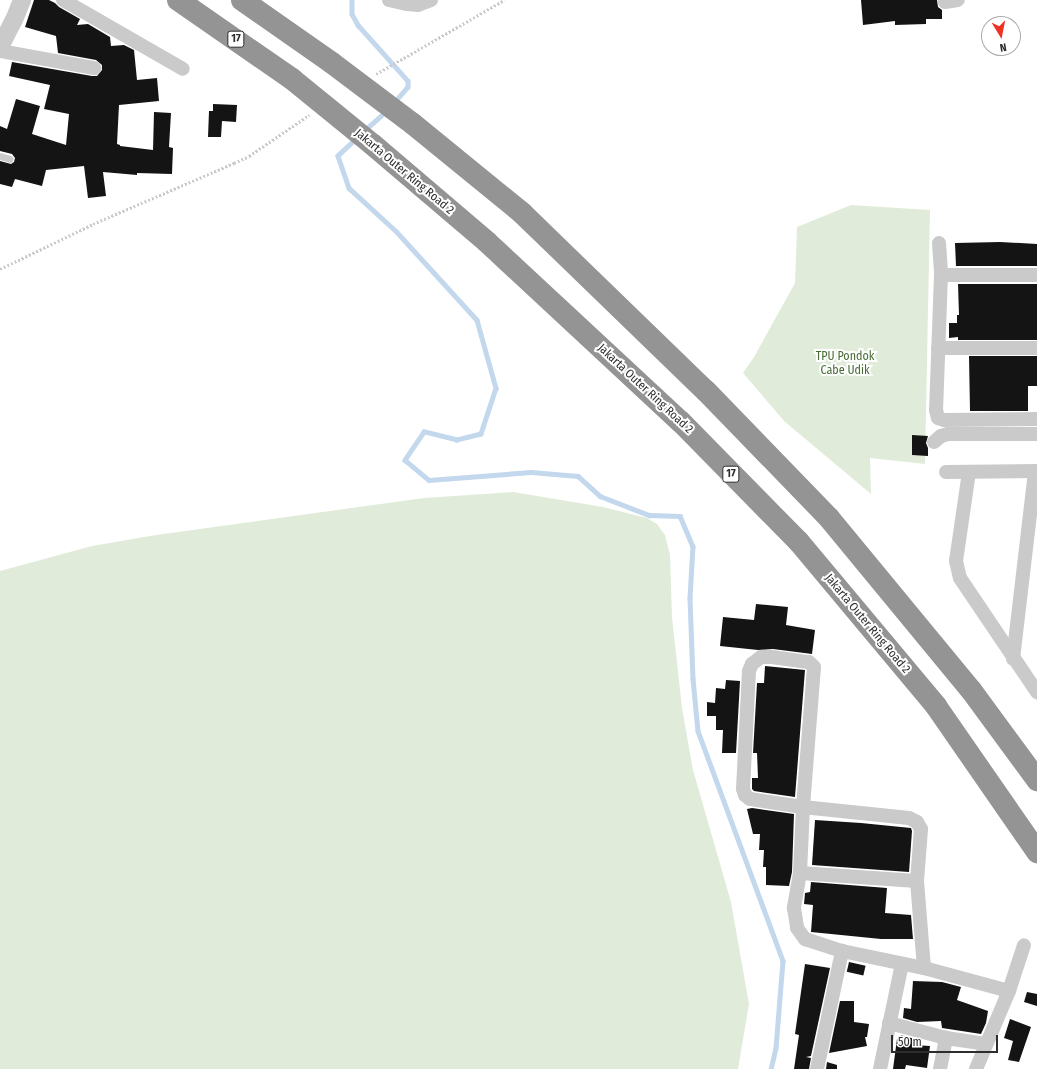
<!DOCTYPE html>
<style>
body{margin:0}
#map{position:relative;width:1037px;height:1069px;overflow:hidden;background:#fff;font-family:"Fira Sans Condensed",sans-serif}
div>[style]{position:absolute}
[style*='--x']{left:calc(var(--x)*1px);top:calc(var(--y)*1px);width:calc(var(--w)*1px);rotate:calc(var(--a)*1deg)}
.green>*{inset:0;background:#e0ecd9}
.stream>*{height:4.5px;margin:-2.25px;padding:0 2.25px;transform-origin:2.25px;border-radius:2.25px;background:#c3d7ed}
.building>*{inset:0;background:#141414;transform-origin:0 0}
.path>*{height:2.5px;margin-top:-1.25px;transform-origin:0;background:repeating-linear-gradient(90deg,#cacaca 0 2px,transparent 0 4px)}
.service>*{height:7px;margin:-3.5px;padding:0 3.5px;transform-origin:3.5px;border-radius:3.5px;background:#cacaca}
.minor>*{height:14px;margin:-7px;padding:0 7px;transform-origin:7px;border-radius:7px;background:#cacaca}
.tertiary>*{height:18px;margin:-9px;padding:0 9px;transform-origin:9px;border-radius:9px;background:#cacaca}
.motorway>*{height:22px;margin:-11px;padding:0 11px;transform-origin:11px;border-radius:11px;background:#949494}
.motorway-bridge>*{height:22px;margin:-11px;padding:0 11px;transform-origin:11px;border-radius:11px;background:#949494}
span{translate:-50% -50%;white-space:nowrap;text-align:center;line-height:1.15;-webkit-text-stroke:4px #fff;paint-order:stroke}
.shield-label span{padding:1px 3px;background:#fff;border:1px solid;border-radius:3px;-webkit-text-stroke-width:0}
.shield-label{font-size:11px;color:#2d2d2d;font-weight:700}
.street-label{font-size:12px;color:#2d2d2d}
.park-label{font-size:12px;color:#486b37}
.north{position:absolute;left:981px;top:16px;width:40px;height:40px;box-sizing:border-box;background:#fff;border:1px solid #ababab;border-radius:50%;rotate:170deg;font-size:11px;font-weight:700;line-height:16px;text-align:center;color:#2d2d2d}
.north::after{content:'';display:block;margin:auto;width:14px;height:18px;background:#f13121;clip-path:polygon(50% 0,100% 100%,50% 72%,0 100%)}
.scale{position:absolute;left:891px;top:1035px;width:107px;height:18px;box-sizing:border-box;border:2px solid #2d2d2d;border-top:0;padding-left:5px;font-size:12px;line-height:14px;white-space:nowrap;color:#2d2d2d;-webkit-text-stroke:3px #fff;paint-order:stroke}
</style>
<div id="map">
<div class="green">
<div style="clip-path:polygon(851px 205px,930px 210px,925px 464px,870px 458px,871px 494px,784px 421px,743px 373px,754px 357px,795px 283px,797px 227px)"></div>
<div style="clip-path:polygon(513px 492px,603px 507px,647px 518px,657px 524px,665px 535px,670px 555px,672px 617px,682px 708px,693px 770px,731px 902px,749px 1004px,738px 1069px,0 1069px,0 571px,92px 546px,156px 535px,424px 498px)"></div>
</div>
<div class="stream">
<div style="--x:352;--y:0;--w:14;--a:90"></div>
<div style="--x:352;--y:14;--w:13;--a:61"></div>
<div style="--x:358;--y:25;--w:75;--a:48.2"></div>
<div style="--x:408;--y:81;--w:6;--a:90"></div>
<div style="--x:408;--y:87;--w:21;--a:131"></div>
<div style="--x:365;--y:130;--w:28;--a:-42"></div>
<div style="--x:357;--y:138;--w:26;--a:137"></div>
<div style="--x:338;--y:156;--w:34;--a:71"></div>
<div style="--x:349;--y:188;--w:64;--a:42.5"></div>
<div style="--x:396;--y:231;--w:120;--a:47.7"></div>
<div style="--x:477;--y:320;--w:71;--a:74.4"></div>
<div style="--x:496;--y:388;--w:48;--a:108.1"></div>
<div style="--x:481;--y:434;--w:25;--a:166"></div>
<div style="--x:457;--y:440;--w:34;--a:-166"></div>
<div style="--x:424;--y:432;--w:34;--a:124"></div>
<div style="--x:405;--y:460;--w:31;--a:40"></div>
<div style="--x:429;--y:480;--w:102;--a:-4.5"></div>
<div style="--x:531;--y:472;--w:47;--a:4.9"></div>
<div style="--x:578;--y:476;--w:30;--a:42"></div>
<div style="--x:600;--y:496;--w:53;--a:21.2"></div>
<div style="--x:649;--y:515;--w:31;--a:2"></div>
<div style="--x:680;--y:516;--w:33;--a:67"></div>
<div style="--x:693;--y:546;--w:52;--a:93.3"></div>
<div style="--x:690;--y:598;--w:81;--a:87.9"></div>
<div style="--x:693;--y:679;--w:52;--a:84.5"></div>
<div style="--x:698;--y:731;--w:245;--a:69.7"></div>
<div style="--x:783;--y:961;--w:87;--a:94.6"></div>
<div style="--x:776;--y:1048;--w:22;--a:103"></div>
</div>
<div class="building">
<div style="clip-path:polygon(34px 0,49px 0,55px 3px,59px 7px,80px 19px,77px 25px,88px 24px,110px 37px,111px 46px,124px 45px,134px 50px,137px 80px,157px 78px,159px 101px,119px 105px,117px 144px,120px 145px,120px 146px,153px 150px,154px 112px,171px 113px,169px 147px,173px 148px,172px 174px,137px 173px,137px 175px,103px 172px,106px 196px,88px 198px,84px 166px,46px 170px,42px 186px,15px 179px,12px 187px,0 184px,0 161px,11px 164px,14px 162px,15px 158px,12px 154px,0 151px,0 126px,7px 129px,16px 99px,40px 106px,32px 134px,66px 145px,69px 114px,44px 109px,50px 85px,9px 76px,12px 62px,92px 76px,97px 76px,102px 70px,102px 65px,96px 60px,58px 53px,56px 36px,25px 27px)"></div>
<div style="clip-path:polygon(861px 0,937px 0,938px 7px,942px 10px,942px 19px,926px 19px,926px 24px,895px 25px,895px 21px,863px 25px)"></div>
<div style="clip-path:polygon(213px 104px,237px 105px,236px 122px,222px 121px,221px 137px,208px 137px,209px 111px,213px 111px)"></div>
<div style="clip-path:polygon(1000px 242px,1037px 244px,1037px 266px,956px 266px,955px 243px)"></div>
<div style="clip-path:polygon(958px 284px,1037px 284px,1037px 340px,958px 340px,958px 337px,949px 338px,949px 323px,957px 323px,957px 315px,959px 315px)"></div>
<div style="clip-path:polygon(969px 356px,1037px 356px,1037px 386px,1028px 386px,1028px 411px,970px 411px)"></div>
<div style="clip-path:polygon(912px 435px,928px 436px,926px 443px,928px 448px,928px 456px,912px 455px)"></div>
<div style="clip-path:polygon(756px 604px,788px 607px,786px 625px,815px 630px,812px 654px,773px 649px,758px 650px,720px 646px,723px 617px,754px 620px)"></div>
<div style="clip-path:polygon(765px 666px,805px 670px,795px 797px,754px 791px,752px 789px,752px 778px,758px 778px,757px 753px,753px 753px,757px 683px,764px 683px)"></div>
<div style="clip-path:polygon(726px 680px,740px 681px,736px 753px,722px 753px,723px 730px,716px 730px,716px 716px,707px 716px,707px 702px,715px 703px,716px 688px,725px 689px)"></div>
<div style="clip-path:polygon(752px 808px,794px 814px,792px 872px,789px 886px,766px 885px,766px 867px,763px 867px,764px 850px,759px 850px,760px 834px,753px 834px,747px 809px)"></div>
<div style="clip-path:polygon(815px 820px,861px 823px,911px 828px,912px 831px,909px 872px,812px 865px)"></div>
<div style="clip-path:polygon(811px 882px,887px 888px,885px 913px,911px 915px,913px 939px,881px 939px,811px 932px,813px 905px,804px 904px,805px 893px,810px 892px)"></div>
<div style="left:849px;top:962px;width:17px;height:10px;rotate:13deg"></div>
<div style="clip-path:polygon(805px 964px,830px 968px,811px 1056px,806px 1057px,811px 1058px,809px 1069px,794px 1069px,799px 1035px,795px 1034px)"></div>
<div style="clip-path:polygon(913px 981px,942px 982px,961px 987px,957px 1000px,988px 1011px,986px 1023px,981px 1034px,942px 1028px,941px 1021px,917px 1022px,903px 1018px,904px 1008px,911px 1009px)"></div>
<div style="clip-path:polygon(1027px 992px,1037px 994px,1037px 1006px,1024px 1002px)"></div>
<div style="clip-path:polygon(840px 1001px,854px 1001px,854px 1022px,869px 1024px,867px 1037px,865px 1037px,867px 1046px,829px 1053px)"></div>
<div style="clip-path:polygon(1010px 1019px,1031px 1027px,1019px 1062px,1008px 1060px,1013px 1041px,1004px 1038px)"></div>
<div style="clip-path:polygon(901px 1035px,915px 1039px,914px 1045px,930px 1046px,927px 1068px,906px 1065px,905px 1069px,893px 1069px,897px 1039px,900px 1040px)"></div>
<div style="clip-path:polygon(827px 1062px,837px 1065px,837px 1069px,826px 1069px)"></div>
</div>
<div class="path">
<div style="--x:376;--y:74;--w:148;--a:-30"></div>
<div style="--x:0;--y:269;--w:103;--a:-25.8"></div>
<div style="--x:93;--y:224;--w:154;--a:-23.4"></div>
<div style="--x:234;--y:163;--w:17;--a:-25"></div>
<div style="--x:249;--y:156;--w:73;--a:-34.3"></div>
</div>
<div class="service">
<div style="--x:0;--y:156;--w:10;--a:17"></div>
</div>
<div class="minor">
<div style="--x:63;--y:0;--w:138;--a:29.9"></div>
<div style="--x:389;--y:0;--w:18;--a:13"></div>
<div style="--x:407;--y:4;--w:11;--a:5"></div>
<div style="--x:418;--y:5;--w:14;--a:-21"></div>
<div style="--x:945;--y:2;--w:13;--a:-9"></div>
<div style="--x:0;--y:51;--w:96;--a:10.3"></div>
<div style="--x:939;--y:243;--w:32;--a:86"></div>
<div style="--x:941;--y:275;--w:135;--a:92.1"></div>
<div style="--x:936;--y:410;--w:8;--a:76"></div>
<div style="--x:938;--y:418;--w:6;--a:18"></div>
<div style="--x:944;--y:420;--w:93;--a:-0.6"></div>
<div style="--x:941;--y:275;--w:96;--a:0"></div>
<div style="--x:938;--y:348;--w:99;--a:0"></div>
<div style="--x:934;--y:442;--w:9;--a:-41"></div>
<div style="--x:941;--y:436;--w:7;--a:-16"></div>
<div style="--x:948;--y:434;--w:89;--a:0"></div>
<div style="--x:946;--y:472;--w:91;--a:-0.6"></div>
<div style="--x:969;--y:472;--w:90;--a:98.3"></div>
<div style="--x:956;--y:561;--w:17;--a:77"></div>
<div style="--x:960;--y:578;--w:138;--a:56"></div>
<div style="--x:1013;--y:659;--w:189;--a:-83.3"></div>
<div style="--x:800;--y:873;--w:117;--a:3.9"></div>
<div style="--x:924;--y:968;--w:87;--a:-94.6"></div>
<div style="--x:917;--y:881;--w:52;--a:-85.6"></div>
<div style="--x:921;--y:829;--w:8;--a:-120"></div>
<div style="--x:917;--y:822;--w:9;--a:-153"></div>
<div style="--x:909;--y:818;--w:107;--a:-174.1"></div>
<div style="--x:803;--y:807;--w:54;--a:-171.4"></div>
<div style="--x:750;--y:799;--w:6;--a:-141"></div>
<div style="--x:745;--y:795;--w:6;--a:-108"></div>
<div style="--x:743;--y:789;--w:118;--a:-87.1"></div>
<div style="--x:749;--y:671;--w:8;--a:-67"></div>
<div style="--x:752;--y:664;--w:11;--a:-38"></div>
<div style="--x:761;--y:657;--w:11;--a:0"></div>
<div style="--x:772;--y:657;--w:37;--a:8"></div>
<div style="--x:809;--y:662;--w:7;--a:45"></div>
<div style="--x:814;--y:667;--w:140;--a:94.5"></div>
<div style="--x:803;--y:807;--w:66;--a:92.6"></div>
<div style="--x:800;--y:873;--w:36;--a:100"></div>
<div style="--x:794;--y:908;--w:20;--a:81"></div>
<div style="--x:797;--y:928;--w:14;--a:54"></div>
<div style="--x:805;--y:939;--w:39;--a:18"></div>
<div style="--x:842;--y:951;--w:84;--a:11.7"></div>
<div style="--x:924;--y:968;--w:88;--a:15.1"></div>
<div style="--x:889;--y:1023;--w:59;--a:14.7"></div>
<div style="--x:946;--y:1038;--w:40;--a:8.5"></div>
<div style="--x:817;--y:1069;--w:121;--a:-78"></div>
<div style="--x:880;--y:1069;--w:107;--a:-78.2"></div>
<div style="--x:940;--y:1069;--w:32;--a:-79"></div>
<div style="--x:976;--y:1069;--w:85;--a:-67.1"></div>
<div style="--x:1009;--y:991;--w:48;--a:-71.9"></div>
</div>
<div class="tertiary">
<div style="--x:0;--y:47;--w:30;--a:-63"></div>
<div style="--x:14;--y:20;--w:22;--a:-68"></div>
</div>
<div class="motorway">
<div style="--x:178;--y:0;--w:139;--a:34.7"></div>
<div style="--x:242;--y:0;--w:110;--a:35"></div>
<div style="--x:413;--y:124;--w:141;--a:39.2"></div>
<div style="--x:522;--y:213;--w:256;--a:44.1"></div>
<div style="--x:706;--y:391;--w:177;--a:45.9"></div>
<div style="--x:829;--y:518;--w:223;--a:50.5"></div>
<div style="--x:971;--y:690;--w:112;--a:53.7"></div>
<div style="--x:372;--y:144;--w:151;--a:40.4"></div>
<div style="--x:487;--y:242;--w:265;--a:42.9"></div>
<div style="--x:681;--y:422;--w:168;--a:45.5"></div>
<div style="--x:799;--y:542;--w:214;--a:50.1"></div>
<div style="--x:936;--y:706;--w:178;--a:55.3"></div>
</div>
<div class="motorway-bridge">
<div style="--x:332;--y:63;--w:101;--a:37"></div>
<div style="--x:292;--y:79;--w:103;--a:39.1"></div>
</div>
<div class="shield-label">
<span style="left:236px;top:39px">17</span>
<span style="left:731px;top:474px">17</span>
</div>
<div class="street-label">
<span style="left:404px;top:172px;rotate:40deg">Jakarta Outer Ring Road 2</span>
<span style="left:645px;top:389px;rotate:43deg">Jakarta Outer Ring Road 2</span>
<span style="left:867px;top:624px;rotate:50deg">Jakarta Outer Ring Road 2</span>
</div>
<div class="park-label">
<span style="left:845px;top:364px">TPU Pondok<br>Cabe Udik</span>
</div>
<div class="north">N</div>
<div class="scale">50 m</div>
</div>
